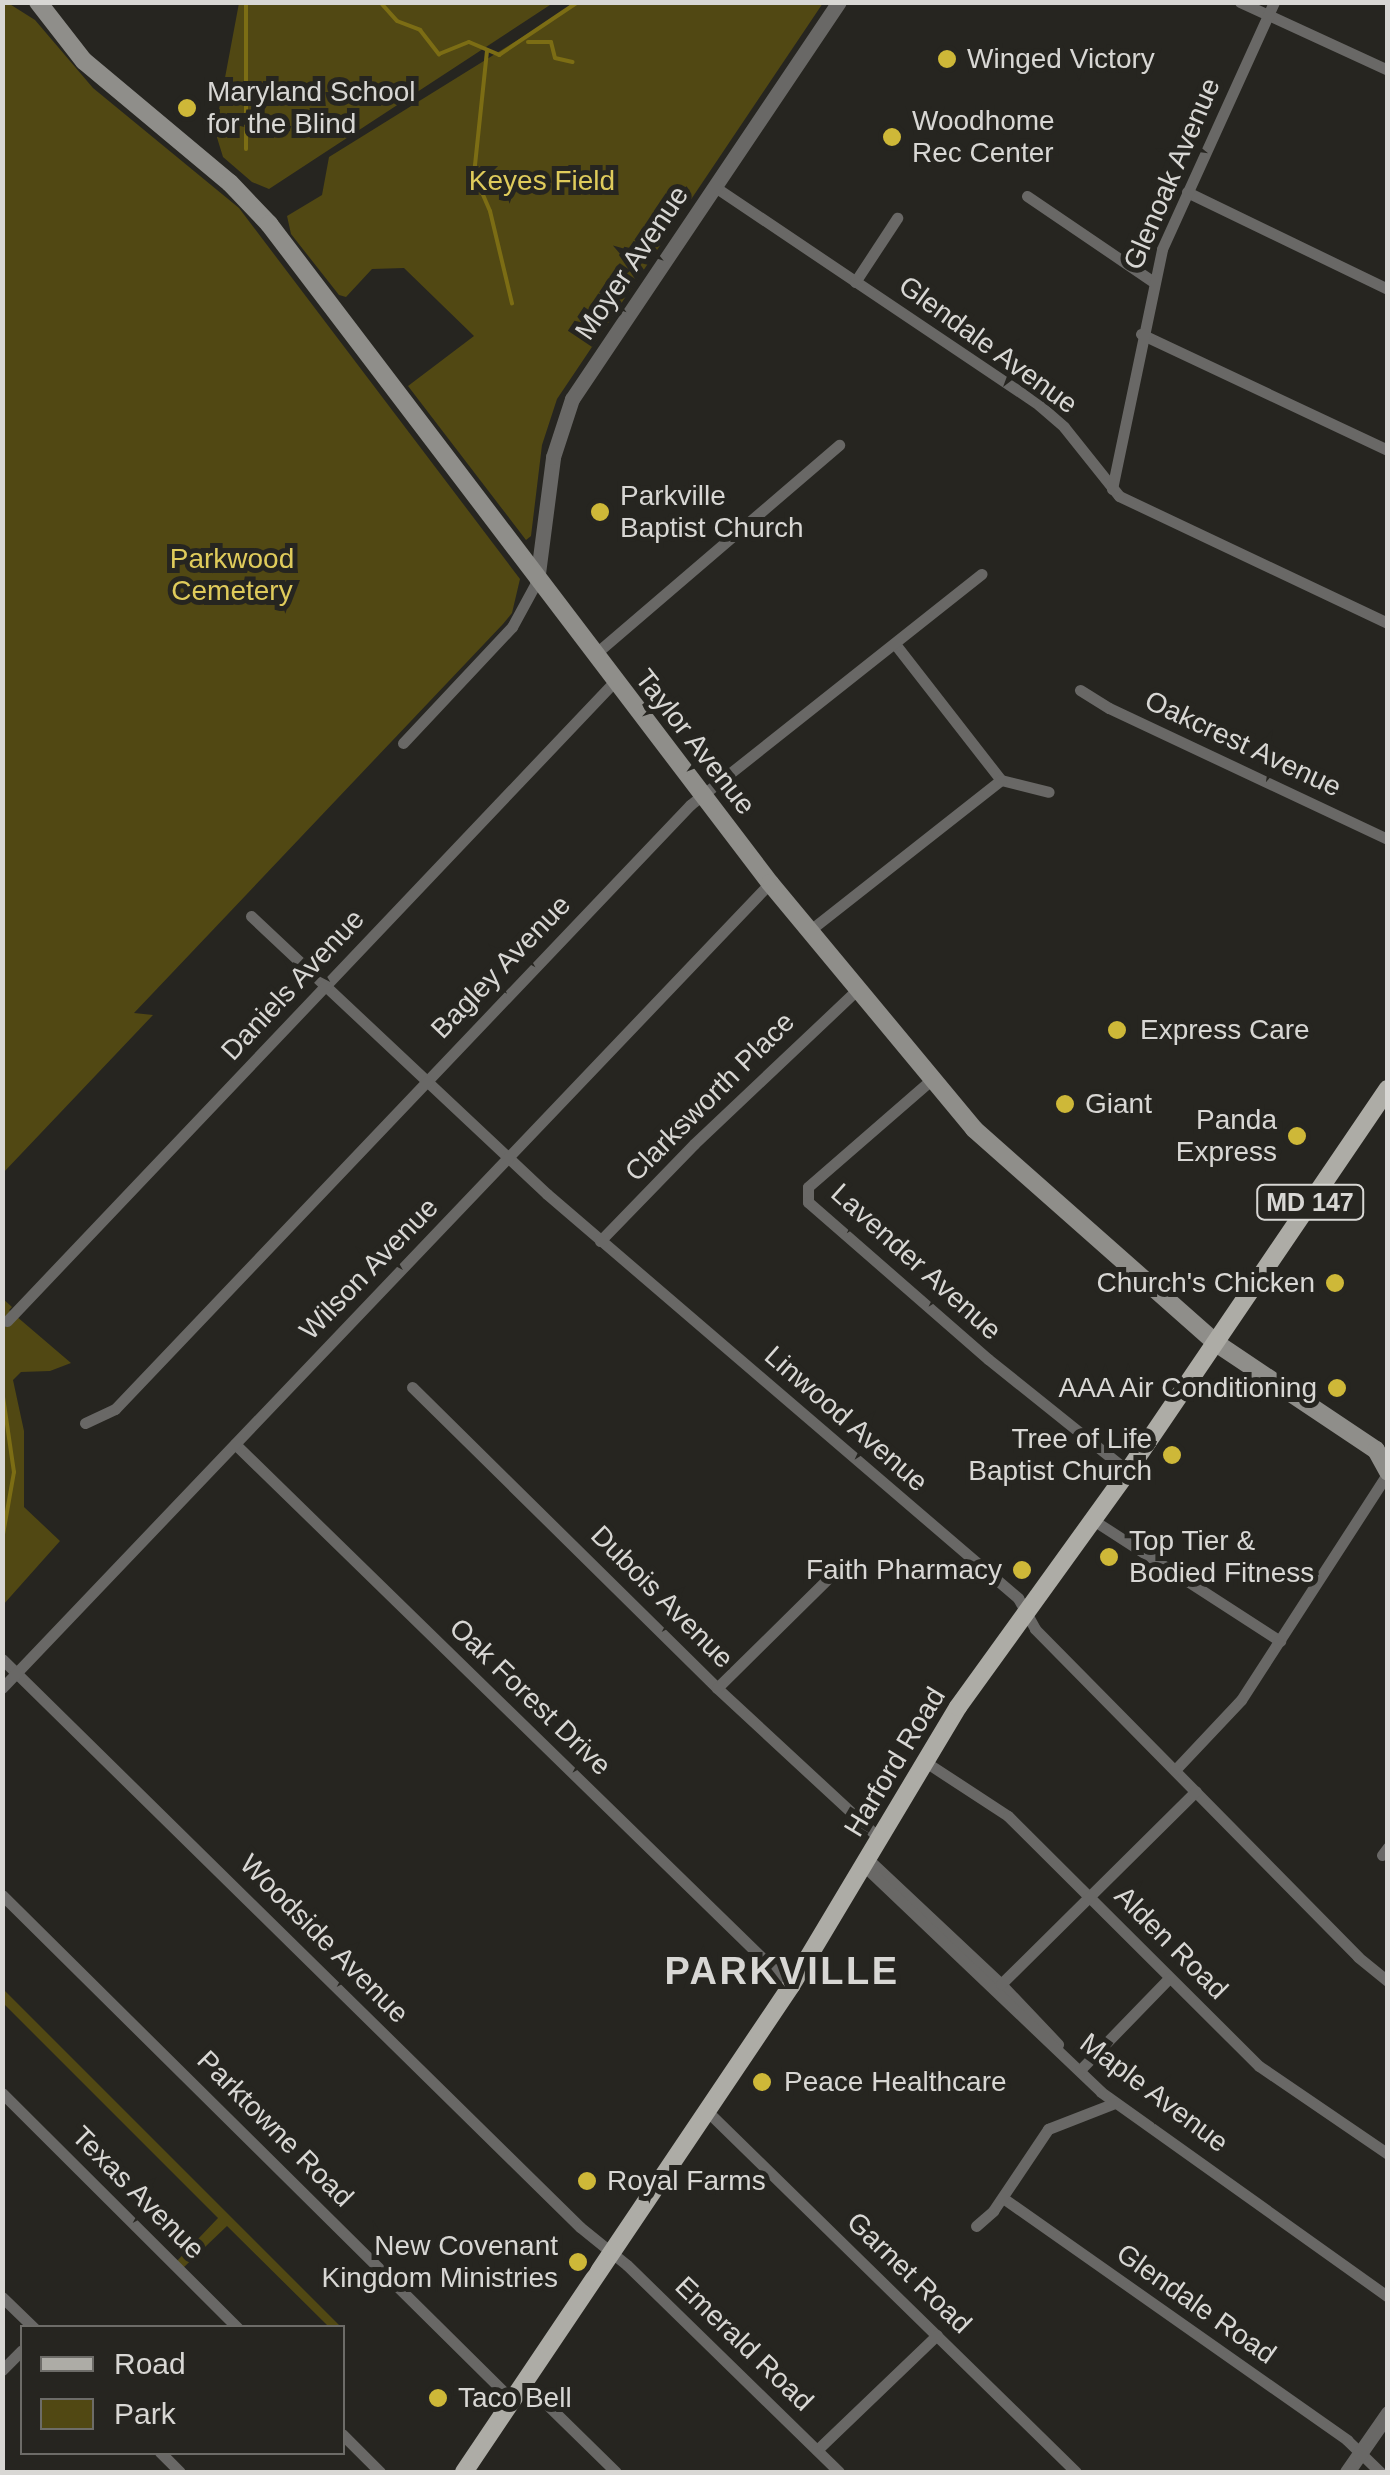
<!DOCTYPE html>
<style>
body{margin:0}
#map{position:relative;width:1390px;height:2475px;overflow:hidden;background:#262520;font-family:Helvetica,sans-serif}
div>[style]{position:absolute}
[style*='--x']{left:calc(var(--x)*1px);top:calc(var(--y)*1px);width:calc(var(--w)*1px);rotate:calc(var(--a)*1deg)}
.green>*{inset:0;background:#514813}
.stream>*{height:4px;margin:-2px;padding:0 2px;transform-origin:2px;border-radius:2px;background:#7c6d14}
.minor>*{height:11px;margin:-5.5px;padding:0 5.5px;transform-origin:5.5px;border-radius:5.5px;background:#696866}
.tertiary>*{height:15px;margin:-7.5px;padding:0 7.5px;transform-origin:7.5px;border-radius:7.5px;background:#696866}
.secondary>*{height:18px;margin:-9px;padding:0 9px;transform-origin:9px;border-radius:9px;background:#8f8e8a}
.primary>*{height:18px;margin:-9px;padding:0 9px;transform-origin:9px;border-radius:9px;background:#adaca6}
.dots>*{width:28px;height:28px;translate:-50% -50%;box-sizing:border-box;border:5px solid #262520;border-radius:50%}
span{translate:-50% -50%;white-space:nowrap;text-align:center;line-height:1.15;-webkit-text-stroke:10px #262520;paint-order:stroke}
.shield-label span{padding:2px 8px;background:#262520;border:2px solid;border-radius:8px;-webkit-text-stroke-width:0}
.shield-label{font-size:25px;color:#d8d7d4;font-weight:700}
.poi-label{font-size:28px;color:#d8d7d4}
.left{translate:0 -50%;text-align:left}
.right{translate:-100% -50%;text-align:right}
.street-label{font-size:28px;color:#d8d7d4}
.park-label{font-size:28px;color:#dfcb5b}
.district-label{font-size:38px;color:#d8d7d4;font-weight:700;letter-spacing:2.5px}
.frame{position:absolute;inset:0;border:5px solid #d8d7d4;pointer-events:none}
.legend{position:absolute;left:20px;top:2325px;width:325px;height:130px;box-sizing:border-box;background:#262520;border:2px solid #6d6c68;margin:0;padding:12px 18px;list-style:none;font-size:30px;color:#d8d7d4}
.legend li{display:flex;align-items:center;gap:20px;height:50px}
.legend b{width:50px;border:2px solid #6d6c68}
</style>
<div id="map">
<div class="green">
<div style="clip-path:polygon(579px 2px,823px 3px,557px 399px,542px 445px,531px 536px,526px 540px,408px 386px,474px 336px,404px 268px,372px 269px,346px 297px,339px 295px,291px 234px,287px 216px,322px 195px,329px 157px)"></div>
<div style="clip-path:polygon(8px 3px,35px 20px,93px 88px,239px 208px,520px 579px,512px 613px,503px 624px,134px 1013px,153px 1015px,3px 1173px,2px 3px)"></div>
<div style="clip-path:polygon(239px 3px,239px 2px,553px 3px,269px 189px,252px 182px,223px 157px,215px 131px)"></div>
<div style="clip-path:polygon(2px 1298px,12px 1307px,9px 1310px,71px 1363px,50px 1371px,21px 1372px,13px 1380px,24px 1431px,24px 1507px,60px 1541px,3px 1605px)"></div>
<div style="clip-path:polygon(2px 1988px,342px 2328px,329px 2327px,227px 2226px,183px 2268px,177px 2261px,218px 2218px,3px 2003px)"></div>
</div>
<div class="stream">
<div style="--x:380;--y:2;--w:25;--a:48"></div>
<div style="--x:397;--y:21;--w:25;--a:21"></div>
<div style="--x:420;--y:30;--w:31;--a:52"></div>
<div style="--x:439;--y:54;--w:32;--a:-22"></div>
<div style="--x:469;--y:42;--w:33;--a:23"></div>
<div style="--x:499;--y:55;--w:95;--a:-33.9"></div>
<div style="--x:95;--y:3;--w:1;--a:-45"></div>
<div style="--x:528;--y:42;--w:23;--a:0"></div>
<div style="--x:551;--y:42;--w:16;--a:76"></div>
<div style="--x:555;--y:58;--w:18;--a:13"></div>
<div style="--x:487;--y:51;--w:124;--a:96"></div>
<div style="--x:474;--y:174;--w:40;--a:66.6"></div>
<div style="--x:490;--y:211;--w:95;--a:76.6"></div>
<div style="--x:246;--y:149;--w:147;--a:-90"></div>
<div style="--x:2;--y:1390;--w:83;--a:81.7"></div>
<div style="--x:14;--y:1472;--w:69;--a:100"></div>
</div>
<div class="minor">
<div style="--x:1240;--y:2;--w:163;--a:24.7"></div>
<div style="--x:715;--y:187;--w:391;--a:33.9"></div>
<div style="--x:1039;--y:405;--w:33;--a:41"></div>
<div style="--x:1064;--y:427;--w:88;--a:51.4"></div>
<div style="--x:1119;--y:496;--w:297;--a:25.3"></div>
<div style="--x:1187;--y:192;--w:223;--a:25.8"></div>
<div style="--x:1027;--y:196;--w:151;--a:34.2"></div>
<div style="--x:855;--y:282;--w:77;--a:-56.7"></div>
<div style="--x:1141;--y:334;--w:273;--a:25.2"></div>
<div style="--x:1112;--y:489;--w:245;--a:-78.2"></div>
<div style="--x:1162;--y:249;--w:271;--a:-65.6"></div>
<div style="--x:895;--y:644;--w:172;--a:52.1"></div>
<div style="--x:1001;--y:780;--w:49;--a:14"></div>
<div style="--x:594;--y:655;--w:323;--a:-40.6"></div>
<div style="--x:1080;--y:690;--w:34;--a:32"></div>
<div style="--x:1109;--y:708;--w:308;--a:25.2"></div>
<div style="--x:403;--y:743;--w:159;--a:-46.8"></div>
<div style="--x:512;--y:627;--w:52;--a:-61.5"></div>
<div style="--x:251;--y:916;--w:406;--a:43.2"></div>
<div style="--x:547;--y:1194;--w:621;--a:40.62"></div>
<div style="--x:1018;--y:1598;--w:35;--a:61"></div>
<div style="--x:1035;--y:1629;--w:460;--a:45.4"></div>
<div style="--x:1358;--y:1957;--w:38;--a:39"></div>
<div style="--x:809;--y:931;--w:244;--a:-38.2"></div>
<div style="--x:931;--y:1080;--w:163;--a:139"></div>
<div style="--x:808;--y:1187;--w:15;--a:90"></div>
<div style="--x:808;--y:1202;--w:239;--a:41.1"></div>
<div style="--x:988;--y:1359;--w:179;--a:38.7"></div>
<div style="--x:600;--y:1241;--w:135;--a:-45.9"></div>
<div style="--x:694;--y:1144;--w:224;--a:-43.4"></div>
<div style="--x:7;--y:1321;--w:881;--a:-46.47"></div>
<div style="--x:412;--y:1387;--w:429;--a:44.6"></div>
<div style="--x:717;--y:1688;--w:222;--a:42.8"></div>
<div style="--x:85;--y:1423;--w:33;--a:-25"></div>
<div style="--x:115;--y:1409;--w:834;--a:-46.41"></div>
<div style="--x:690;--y:805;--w:372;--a:-38.4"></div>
<div style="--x:235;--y:1444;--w:776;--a:44.27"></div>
<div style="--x:1093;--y:1520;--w:223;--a:32.9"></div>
<div style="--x:2;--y:1659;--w:810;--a:44.5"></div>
<div style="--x:580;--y:2227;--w:60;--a:39"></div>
<div style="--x:627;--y:2265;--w:296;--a:44.3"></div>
<div style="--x:2;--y:1688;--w:1113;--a:-46.35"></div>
<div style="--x:717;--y:1688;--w:181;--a:-44.6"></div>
<div style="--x:924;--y:1761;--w:100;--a:33.2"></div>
<div style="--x:1008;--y:1816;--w:354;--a:44.9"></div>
<div style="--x:1259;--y:2066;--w:156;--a:34.3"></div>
<div style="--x:1175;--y:1770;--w:96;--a:-46.7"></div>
<div style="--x:1241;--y:1700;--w:270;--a:-57.1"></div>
<div style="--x:1382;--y:1855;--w:10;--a:-53"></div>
<div style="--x:868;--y:1859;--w:183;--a:43.2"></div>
<div style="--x:1001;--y:1984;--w:83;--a:46.5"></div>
<div style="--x:864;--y:1866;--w:327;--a:43.6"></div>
<div style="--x:1101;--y:2092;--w:353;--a:35.5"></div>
<div style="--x:2;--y:1895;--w:719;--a:44.72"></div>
<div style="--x:1001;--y:1984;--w:274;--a:-44.7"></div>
<div style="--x:1080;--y:2070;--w:128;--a:-45.9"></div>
<div style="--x:2;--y:2093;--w:333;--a:44.9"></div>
<div style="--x:707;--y:2111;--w:516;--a:44.37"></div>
<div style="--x:1003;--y:2198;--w:421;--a:35.1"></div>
<div style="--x:1347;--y:2440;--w:46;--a:44.1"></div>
<div style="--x:976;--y:2226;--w:23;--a:-41"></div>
<div style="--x:993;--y:2211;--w:99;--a:-56.1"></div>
<div style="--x:1048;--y:2129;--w:72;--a:-21.2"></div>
<div style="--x:2;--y:2297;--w:45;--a:44.1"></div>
<div style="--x:2;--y:2370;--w:28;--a:-45"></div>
<div style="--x:525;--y:2383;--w:127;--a:44.4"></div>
<div style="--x:342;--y:2434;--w:54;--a:45"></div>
<div style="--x:817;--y:2450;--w:166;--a:-43.8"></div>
<div style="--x:160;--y:2452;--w:28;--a:45"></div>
</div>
<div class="tertiary">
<div style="--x:537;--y:581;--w:125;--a:-82.6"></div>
<div style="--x:553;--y:457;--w:61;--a:-71.9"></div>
<div style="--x:572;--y:399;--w:478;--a:-56.1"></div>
<div style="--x:1347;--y:2472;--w:72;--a:-55.2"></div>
</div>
<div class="secondary">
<div style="--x:38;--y:2;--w:75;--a:52.1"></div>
<div style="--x:84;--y:61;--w:190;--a:39.9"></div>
<div style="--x:230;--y:183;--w:57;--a:46.4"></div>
<div style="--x:269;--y:224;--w:828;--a:52.76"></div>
<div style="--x:770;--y:883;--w:320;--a:50.3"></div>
<div style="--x:974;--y:1129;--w:323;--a:41.5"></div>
<div style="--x:1216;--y:1343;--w:192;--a:33.8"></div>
<div style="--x:1376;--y:1450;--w:25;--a:61"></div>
</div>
<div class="primary">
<div style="--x:464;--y:2472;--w:586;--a:-56.07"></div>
<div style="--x:791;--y:1986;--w:325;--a:-59.1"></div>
<div style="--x:958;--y:1707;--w:291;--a:-54.2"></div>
<div style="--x:1128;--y:1471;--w:462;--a:-55.8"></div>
</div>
<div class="dots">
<div style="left:947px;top:59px;background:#ceb838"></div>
<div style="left:187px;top:108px;background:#ceb838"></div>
<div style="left:892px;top:137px;background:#ceb838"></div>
<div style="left:600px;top:512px;background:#ceb838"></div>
<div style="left:1117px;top:1030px;background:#ceb838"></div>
<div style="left:1065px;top:1104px;background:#ceb838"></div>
<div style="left:1297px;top:1136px;background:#ceb838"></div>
<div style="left:1335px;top:1283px;background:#ceb838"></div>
<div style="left:1337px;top:1388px;background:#ceb838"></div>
<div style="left:1172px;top:1455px;background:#ceb838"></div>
<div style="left:1109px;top:1557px;background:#ceb838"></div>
<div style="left:1022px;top:1570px;background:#ceb838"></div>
<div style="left:762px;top:2082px;background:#ceb838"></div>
<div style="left:587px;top:2181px;background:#ceb838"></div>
<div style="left:578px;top:2262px;background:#ceb838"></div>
<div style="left:438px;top:2398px;background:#ceb838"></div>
</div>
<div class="shield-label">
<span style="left:1310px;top:1202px">MD 147</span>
</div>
<div class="poi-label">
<span class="left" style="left:967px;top:59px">Winged Victory</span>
<span class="left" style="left:207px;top:108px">Maryland School<br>for the Blind</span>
<span class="left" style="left:912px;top:137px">Woodhome<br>Rec Center</span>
<span class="left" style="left:620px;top:512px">Parkville<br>Baptist Church</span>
<span class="left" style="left:1140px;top:1030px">Express Care</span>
<span class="left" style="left:1085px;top:1104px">Giant</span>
<span class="right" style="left:1277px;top:1136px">Panda<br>Express</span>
<span class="right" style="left:1315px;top:1283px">Church's Chicken</span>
<span class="right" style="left:1317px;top:1388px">AAA Air Conditioning</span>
<span class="right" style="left:1152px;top:1455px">Tree of Life<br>Baptist Church</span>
<span class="left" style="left:1129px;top:1557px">Top Tier &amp;<br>Bodied Fitness</span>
<span class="right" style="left:1002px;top:1570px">Faith Pharmacy</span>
<span class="left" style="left:784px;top:2082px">Peace Healthcare</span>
<span class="left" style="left:607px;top:2181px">Royal Farms</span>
<span class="right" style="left:558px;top:2262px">New Covenant<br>Kingdom Ministries</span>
<span class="left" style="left:458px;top:2398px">Taco Bell</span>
</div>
<div class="street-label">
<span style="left:1172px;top:174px;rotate:-67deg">Glenoak Avenue</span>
<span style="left:632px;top:263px;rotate:-56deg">Moyer Avenue</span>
<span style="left:988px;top:345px;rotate:36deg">Glendale Avenue</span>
<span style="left:695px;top:742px;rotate:52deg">Taylor Avenue</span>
<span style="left:1243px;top:744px;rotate:25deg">Oakcrest Avenue</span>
<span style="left:501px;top:967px;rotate:-46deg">Bagley Avenue</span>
<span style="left:293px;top:985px;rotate:-47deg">Daniels Avenue</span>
<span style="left:710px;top:1097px;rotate:-45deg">Clarksworth Place</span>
<span style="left:916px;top:1262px;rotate:42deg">Lavender Avenue</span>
<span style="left:369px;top:1269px;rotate:-46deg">Wilson Avenue</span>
<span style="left:846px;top:1419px;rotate:41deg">Linwood Avenue</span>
<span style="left:662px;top:1597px;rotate:45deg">Dubois Avenue</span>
<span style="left:530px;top:1697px;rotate:44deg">Oak Forest Drive</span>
<span style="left:895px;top:1762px;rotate:-59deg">Harford Road</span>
<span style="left:324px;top:1939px;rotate:45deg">Woodside Avenue</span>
<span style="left:1171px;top:1943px;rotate:45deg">Alden Road</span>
<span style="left:1154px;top:2093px;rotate:37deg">Maple Avenue</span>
<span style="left:275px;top:2129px;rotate:45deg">Parktowne Road</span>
<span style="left:138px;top:2193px;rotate:45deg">Texas Avenue</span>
<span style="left:909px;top:2273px;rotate:44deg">Garnet Road</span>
<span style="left:1196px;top:2304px;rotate:35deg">Glendale Road</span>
<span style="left:744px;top:2344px;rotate:44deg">Emerald Road</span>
</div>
<div class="park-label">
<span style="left:542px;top:181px">Keyes Field</span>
<span style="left:232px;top:575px">Parkwood<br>Cemetery</span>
</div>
<div class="district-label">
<span style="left:782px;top:1972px">PARKVILLE</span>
</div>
<div class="frame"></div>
<ul class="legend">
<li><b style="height:12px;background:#adaca6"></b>Road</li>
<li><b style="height:28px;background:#514813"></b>Park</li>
</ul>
</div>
